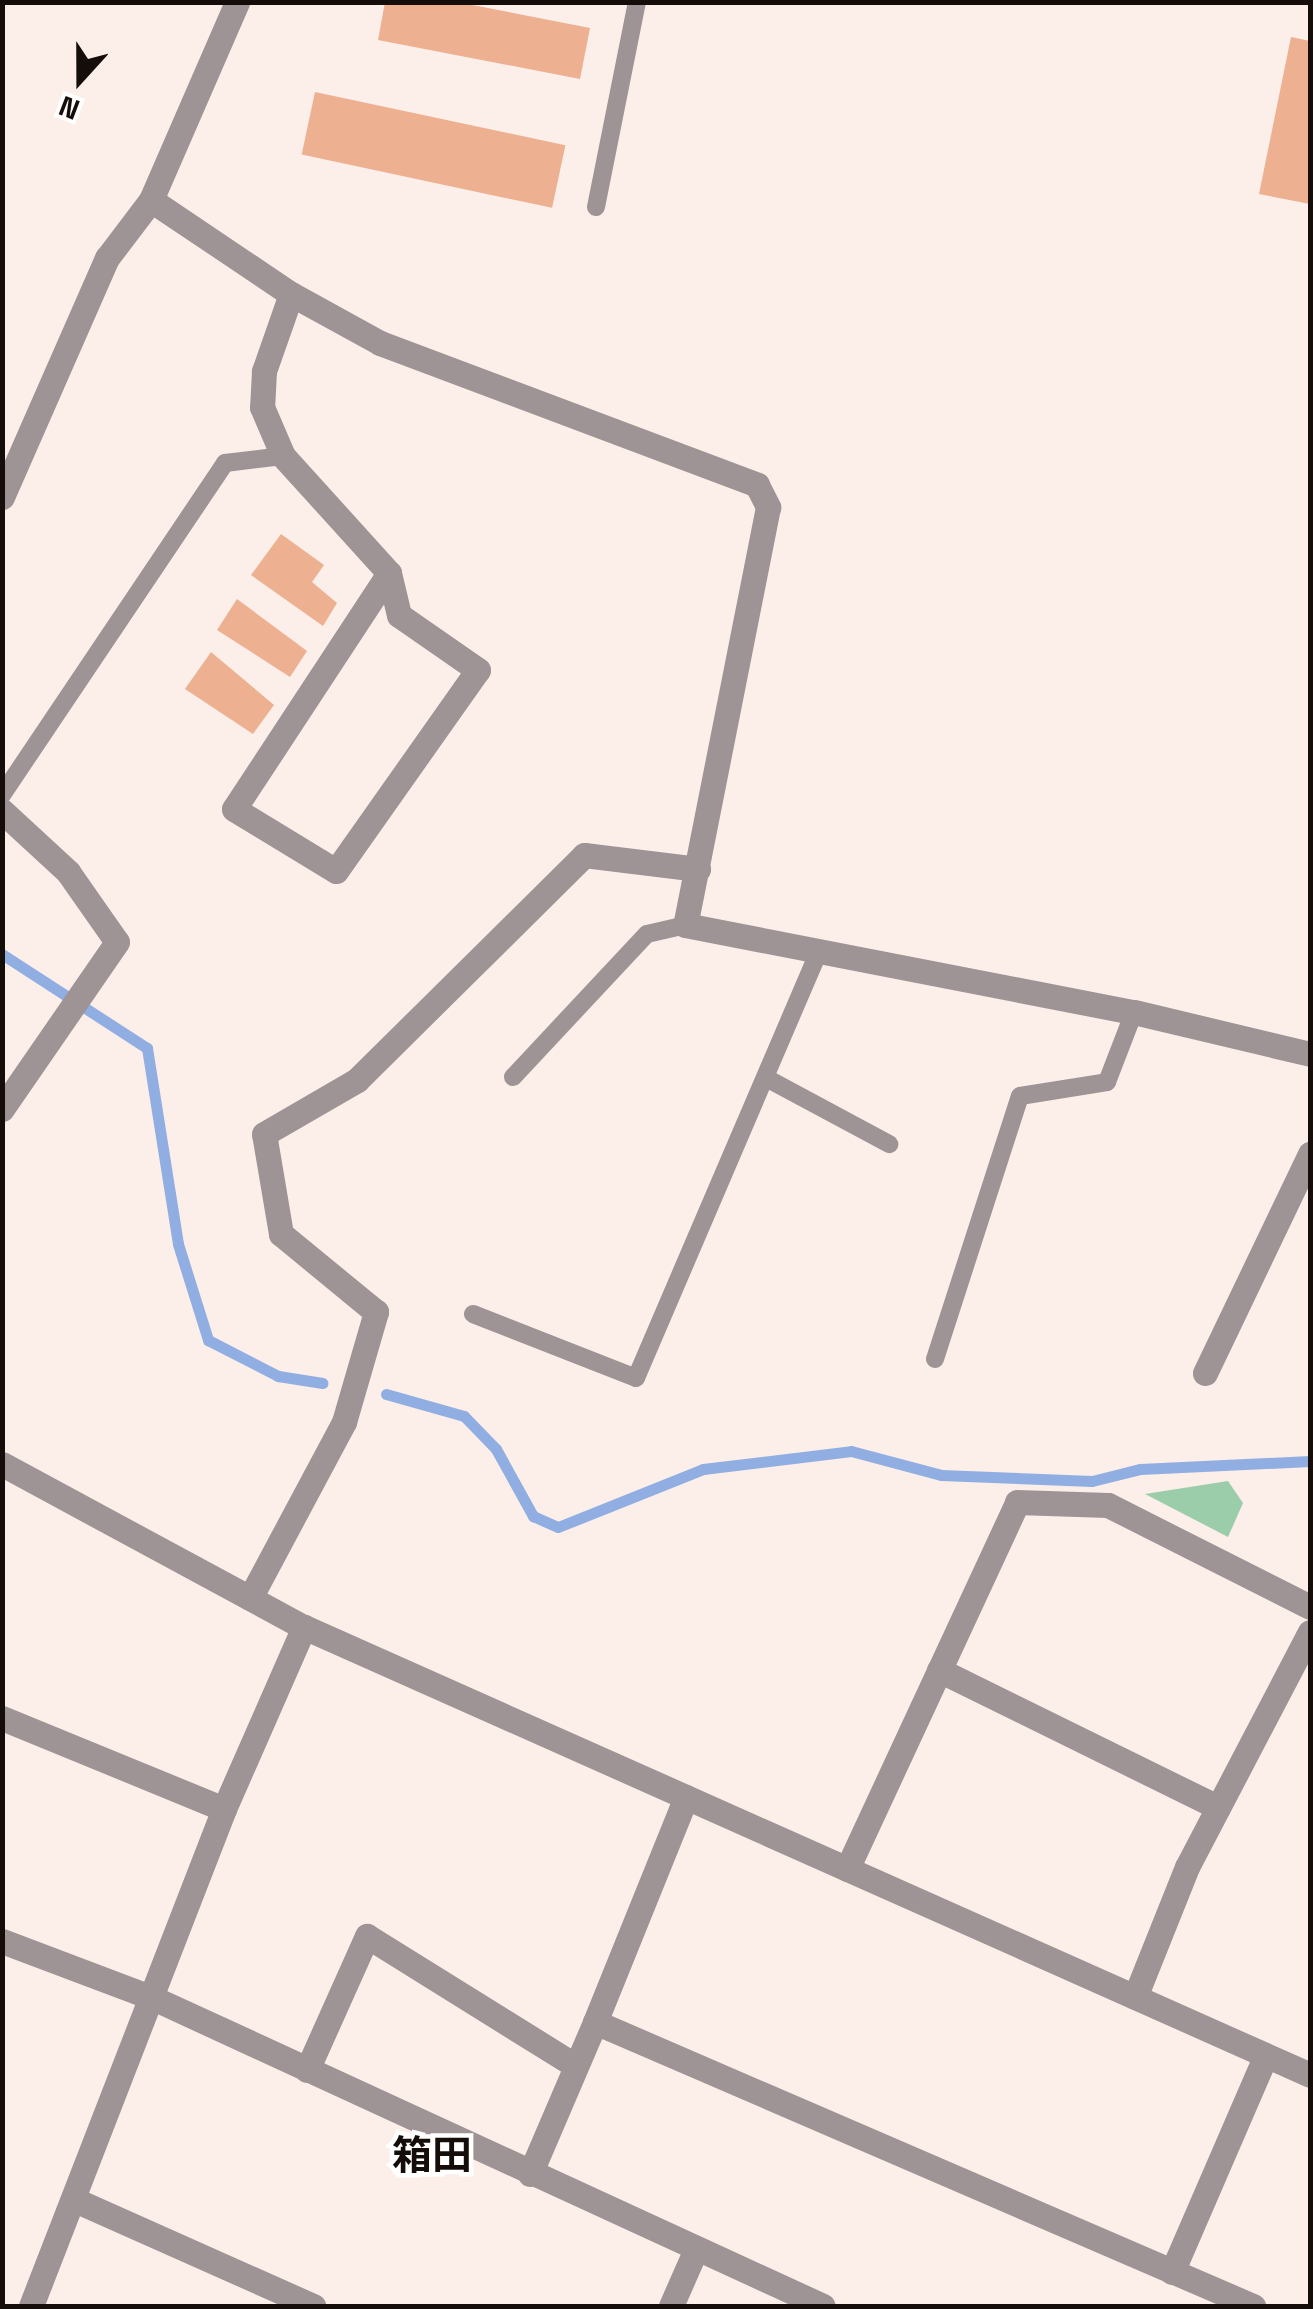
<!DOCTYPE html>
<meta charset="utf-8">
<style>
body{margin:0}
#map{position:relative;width:1313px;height:2309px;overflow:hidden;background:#fceee8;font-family:"Space Grotesk","Noto Sans JP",sans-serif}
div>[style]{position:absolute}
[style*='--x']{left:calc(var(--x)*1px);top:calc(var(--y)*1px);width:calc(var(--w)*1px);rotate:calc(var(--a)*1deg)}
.green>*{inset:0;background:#9ccdab}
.stream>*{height:11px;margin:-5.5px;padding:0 5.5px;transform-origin:5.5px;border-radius:5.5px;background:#91aee2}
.building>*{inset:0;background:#edb091;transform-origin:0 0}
.service>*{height:18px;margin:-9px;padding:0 9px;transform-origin:9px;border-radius:9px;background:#9e9395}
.minor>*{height:25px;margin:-12.5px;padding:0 12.5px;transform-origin:12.5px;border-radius:12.5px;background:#9e9395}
span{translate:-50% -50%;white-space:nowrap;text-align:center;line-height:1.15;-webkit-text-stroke:9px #fff;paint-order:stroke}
.quarter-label{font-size:40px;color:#140d09;font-weight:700}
.frame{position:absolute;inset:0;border:5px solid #140d09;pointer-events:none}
.north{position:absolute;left:30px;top:30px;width:100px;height:100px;-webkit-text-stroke:8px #fff;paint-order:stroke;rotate:201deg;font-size:28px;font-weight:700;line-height:40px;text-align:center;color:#140d09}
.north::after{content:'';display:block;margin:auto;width:35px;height:45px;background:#140d09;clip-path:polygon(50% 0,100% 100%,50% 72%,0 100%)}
</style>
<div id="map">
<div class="green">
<div style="clip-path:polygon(1228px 1481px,1243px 1503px,1228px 1537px,1145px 1494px)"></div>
</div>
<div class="stream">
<div style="--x:2;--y:954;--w:173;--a:33"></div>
<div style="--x:147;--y:1048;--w:198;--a:81"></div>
<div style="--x:178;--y:1244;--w:101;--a:72.6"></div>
<div style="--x:208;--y:1340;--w:79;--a:27.2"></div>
<div style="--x:278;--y:1376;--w:45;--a:9"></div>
<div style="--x:386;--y:1394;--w:81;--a:15.8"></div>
<div style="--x:464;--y:1416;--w:46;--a:45.9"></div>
<div style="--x:496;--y:1449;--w:77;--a:61.1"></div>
<div style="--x:533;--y:1516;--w:27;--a:24"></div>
<div style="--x:558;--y:1527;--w:156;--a:-21.8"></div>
<div style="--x:703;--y:1469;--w:149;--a:-6.9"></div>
<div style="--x:851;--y:1451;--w:93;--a:14.9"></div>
<div style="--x:941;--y:1475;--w:151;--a:2.3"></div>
<div style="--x:1092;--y:1481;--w:49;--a:-14"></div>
<div style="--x:1140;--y:1469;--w:170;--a:-2.7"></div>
</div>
<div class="building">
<div style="clip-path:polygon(385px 2px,457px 2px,590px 28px,580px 79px,378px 40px)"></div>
<div style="clip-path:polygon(1291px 37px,1310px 41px,1310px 204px,1259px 194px)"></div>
<div style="left:315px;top:92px;width:256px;height:64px;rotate:12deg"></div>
<div style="clip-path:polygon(281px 534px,324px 565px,312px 582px,337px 603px,323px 626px,251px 575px)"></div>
<div style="clip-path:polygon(237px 599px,307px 651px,290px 677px,217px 630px)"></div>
<div style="clip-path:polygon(211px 652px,274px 705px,253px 734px,185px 689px)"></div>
</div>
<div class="service">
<div style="--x:596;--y:207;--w:209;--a:-78.7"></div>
<div style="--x:2;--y:795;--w:400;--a:-56.1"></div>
<div style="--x:225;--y:463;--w:58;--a:-6.9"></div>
<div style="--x:513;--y:1077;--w:196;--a:-46.9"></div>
<div style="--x:647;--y:934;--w:39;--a:-13"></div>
<div style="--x:766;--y:1078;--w:140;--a:28.2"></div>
<div style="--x:473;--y:1314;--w:175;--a:21.4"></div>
<div style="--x:636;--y:1378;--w:462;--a:-66.8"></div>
<div style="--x:935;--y:1359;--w:276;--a:-72.1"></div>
<div style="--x:1020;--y:1096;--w:88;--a:-9.1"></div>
<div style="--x:1107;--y:1082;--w:75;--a:-68.9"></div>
</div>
<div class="minor">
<div style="--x:151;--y:200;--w:169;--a:33.9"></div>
<div style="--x:291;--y:294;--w:102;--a:28.8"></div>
<div style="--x:380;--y:343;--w:403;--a:20.6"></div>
<div style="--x:757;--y:485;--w:25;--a:63"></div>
<div style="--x:768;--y:507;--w:426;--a:101.2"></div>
<div style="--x:685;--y:925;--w:457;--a:11"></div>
<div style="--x:1134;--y:1012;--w:181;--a:13.4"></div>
<div style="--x:291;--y:294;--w:82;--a:109.3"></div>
<div style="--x:264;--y:371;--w:36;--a:93"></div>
<div style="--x:262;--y:407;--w:53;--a:66.8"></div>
<div style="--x:283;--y:456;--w:158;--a:47.8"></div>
<div style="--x:389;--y:573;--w:282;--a:123.3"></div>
<div style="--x:234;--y:809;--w:119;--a:31.3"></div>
<div style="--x:336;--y:871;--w:246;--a:-54.8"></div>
<div style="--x:478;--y:670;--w:96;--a:-145.2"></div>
<div style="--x:399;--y:615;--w:43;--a:-103.4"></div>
<div style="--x:2;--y:497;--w:261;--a:-66.3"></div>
<div style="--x:107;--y:258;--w:73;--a:-52.8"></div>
<div style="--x:151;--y:200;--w:216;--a:-66.5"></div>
<div style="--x:2;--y:811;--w:90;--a:42.7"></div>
<div style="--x:68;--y:872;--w:85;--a:55"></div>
<div style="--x:117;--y:942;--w:203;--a:124.6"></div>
<div style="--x:1205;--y:1373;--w:243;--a:-64.4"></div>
<div style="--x:2;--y:1464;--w:343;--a:28.4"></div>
<div style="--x:304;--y:1627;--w:1101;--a:24"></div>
<div style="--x:250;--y:1598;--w:200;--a:-61.9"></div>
<div style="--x:344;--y:1422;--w:115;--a:-73.8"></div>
<div style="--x:376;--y:1312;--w:123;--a:-140.6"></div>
<div style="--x:281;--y:1234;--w:101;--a:-99.6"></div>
<div style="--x:264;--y:1134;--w:108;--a:-30.1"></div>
<div style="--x:357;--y:1080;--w:320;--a:-44.7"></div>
<div style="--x:584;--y:855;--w:115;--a:7"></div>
<div style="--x:939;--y:1670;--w:311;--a:26.2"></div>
<div style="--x:2;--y:1718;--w:240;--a:22.3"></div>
<div style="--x:686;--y:1797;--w:243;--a:112"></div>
<div style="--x:595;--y:2022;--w:717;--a:23.35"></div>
<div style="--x:847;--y:1869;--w:404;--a:-65.1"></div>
<div style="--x:1017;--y:1502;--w:91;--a:1.9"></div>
<div style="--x:1108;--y:1505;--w:226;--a:26.8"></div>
<div style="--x:2;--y:1941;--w:161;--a:20.7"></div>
<div style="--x:153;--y:1998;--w:737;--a:24.69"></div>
<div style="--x:1135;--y:1997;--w:140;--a:-68.2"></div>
<div style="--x:1187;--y:1867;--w:265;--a:-62.4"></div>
<div style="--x:307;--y:2070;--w:147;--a:-65.9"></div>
<div style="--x:367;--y:1936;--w:246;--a:31.9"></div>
<div style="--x:530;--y:2174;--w:165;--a:-66.8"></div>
<div style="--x:75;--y:2200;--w:261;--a:24"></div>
<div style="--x:1172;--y:2272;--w:236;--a:-66.6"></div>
<div style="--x:31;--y:2306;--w:533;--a:-68.78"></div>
<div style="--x:224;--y:1809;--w:199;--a:-66.3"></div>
<div style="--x:671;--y:2306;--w:62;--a:-66.3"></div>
</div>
<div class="quarter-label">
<span style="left:432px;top:2156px">箱田</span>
</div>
<div class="frame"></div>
<div class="north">N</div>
</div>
